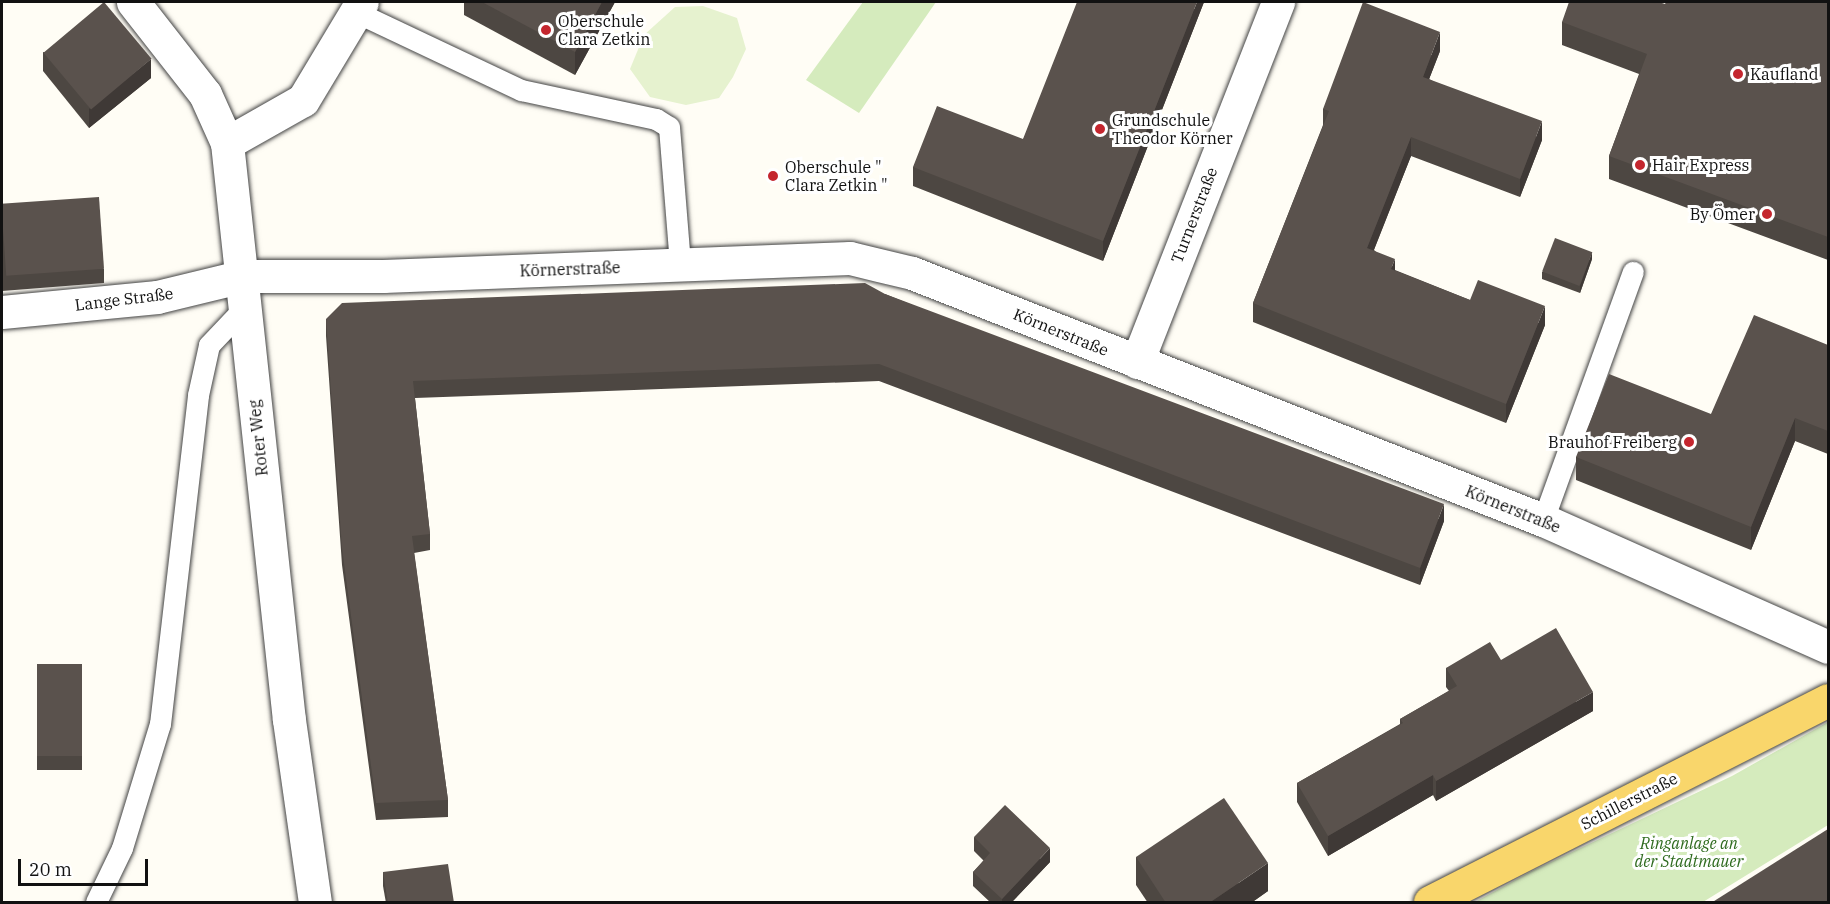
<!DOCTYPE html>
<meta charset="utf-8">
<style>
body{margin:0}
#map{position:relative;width:1830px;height:904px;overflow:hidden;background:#fffdf5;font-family:"IBM Plex Serif",serif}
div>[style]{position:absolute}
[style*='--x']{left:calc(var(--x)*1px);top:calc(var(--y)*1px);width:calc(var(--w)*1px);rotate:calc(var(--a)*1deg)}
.green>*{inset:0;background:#d5ebbd}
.pitch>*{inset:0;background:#e6f2cf}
.roads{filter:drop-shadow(0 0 2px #444) drop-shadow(0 0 2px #444)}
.lane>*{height:21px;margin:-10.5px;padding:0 10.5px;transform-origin:10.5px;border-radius:10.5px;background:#fff}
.street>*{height:33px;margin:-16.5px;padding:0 16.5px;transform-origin:16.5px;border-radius:16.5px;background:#fff}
.primary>*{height:33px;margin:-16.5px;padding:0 16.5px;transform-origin:16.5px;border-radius:16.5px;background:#f9d66b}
.wall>*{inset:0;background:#4d4742;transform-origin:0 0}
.shaded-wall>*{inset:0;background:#3f3936}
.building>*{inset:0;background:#5a524d;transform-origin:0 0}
.dots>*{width:16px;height:16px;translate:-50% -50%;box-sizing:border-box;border:3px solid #fff;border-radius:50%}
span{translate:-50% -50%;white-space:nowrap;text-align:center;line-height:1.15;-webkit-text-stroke:6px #fff;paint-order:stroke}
.poi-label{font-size:16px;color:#111}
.left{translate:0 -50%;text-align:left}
.right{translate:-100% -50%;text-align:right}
.street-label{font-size:16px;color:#111}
.park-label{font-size:16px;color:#2f6b1f;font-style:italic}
.frame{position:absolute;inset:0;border:3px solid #111;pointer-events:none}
.scale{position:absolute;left:18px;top:859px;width:130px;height:27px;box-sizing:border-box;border:3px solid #111;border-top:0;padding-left:8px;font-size:18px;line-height:21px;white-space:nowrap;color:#111;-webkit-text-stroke:4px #fff;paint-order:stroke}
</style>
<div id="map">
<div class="green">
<div style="clip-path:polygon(863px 2px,936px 2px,859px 113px,806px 80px)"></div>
<div style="clip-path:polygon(1828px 722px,1828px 825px,1703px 902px,1475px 902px,1530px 872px,1732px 776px)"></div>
</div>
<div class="pitch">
<div style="clip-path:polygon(703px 6px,737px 18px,746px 49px,733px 77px,719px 98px,686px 105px,650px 97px,630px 69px,644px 35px,675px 7px)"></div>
</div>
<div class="roads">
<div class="lane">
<div style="--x:356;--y:12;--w:183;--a:25.3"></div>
<div style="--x:521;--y:90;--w:138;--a:12.1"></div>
<div style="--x:656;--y:119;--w:15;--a:32"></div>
<div style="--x:669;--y:127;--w:137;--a:85.4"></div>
<div style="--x:1543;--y:520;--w:264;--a:-70.1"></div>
<div style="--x:96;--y:902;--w:60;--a:-64.3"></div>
<div style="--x:122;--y:848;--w:130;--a:-73"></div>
<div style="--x:160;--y:724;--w:331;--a:-83.4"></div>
<div style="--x:198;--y:395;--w:51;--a:-77.6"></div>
<div style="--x:209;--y:345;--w:52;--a:-46.5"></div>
</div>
<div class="street">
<div style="--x:133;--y:2;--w:117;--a:52"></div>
<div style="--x:205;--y:94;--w:54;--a:65.8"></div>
<div style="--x:227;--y:143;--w:580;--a:83.87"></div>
<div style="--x:289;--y:720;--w:184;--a:81.9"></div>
<div style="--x:227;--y:143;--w:87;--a:-29.5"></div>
<div style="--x:303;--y:100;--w:114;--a:-59"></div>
<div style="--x:2;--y:312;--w:156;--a:-5.5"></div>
<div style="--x:157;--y:297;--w:89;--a:-13.6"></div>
<div style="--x:244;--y:276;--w:139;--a:0"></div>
<div style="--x:383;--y:276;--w:467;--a:-2.2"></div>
<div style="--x:850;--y:258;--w:64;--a:13.6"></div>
<div style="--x:912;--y:273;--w:678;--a:21.38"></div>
<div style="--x:1543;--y:520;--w:312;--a:24"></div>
<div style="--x:1137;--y:362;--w:387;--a:-68.6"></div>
</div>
<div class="primary">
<div style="--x:1430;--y:902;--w:446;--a:-26.9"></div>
</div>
</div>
<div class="wall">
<div style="clip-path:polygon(464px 2px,615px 2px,575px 75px,464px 15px)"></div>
<div style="clip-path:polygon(1204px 2px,1103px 261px,913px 186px,913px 167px,1023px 139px)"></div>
<div style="clip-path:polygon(1828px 2px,1828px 260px,1609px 179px,1609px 156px,1639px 74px,1562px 45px,1562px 22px,1665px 4px)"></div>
<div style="clip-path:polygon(1440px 51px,1429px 79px,1542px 140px,1520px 197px,1411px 156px,1374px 250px,1395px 270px,1470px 300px,1545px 325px,1506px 423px,1253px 322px,1253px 303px,1323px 125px,1323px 109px)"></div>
<div style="clip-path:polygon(43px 52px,151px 78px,89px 128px,43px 71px)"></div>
<div style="clip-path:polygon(2px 207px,104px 269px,104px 283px,2px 291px)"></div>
<div style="clip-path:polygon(1592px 259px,1580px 293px,1542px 279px,1542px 272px)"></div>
<div style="clip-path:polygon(885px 294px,1444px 521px,1420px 585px,879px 381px,415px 398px,430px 534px,430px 550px,414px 553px,448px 800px,448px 817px,376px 820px,342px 565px,326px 336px,326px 319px)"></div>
<div style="clip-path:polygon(1828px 345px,1828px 454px,1795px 441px,1751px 550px,1576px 480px,1576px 457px,1711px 414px)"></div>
<div style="clip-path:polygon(1501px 660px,1593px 711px,1436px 801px,1433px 795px,1328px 856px,1297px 802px,1297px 783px,1400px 724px,1400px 719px,1449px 691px,1446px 687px,1446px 668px)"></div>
<div style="left:37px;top:664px;width:45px;height:106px"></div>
<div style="clip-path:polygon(974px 837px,1050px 862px,1011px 903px,991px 903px,973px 886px,973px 872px,984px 861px,974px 851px)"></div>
<div style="clip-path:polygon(1136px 857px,1268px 891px,1251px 903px,1148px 903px,1136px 885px)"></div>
<div style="clip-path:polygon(383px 872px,454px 903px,386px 903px,383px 886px)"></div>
</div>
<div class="shaded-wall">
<div style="clip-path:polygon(602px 2px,615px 2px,575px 75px,575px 52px)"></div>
<div style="clip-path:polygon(1197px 2px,1204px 2px,1103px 261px,1103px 241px)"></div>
<div style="clip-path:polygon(1440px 32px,1440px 51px,1423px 95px,1423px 77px)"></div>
<div style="clip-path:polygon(151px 59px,151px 78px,89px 128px,89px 109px)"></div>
<div style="clip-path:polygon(1542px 121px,1542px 140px,1520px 197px,1520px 179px)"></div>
<div style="clip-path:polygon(1411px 137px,1411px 156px,1367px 267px,1367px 248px)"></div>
<div style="clip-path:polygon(1592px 252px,1592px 259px,1580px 293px,1580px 286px)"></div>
<div style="clip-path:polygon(1395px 259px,1395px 278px,1391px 269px)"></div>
<div style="clip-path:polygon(1545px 306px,1545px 325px,1506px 423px,1506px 404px)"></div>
<div style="clip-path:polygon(1795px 418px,1795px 441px,1751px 550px,1751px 527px)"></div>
<div style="clip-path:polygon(1444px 504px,1444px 521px,1420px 585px,1420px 568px)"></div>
<div style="clip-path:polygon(1593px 692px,1593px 711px,1436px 801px,1436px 781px)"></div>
<div style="clip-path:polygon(1433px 775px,1433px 795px,1328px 856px,1328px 836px)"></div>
<div style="clip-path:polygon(1050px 848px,1050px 862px,1011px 903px,1002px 903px,1002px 899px)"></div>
<div style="clip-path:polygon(1268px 863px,1268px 891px,1251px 903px,1209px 903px)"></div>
</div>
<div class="building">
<div style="left:104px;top:2px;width:74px;height:79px;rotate:50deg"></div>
<div style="clip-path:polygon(482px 2px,602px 2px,575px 52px)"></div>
<div style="clip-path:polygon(1077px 2px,1197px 2px,1103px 241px,913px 167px,937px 106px,1023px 139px)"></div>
<div style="clip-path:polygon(1363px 2px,1440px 32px,1423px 77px,1542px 121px,1520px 179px,1411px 137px,1367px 248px,1395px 259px,1391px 269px,1470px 300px,1478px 280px,1545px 306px,1506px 404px,1253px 303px,1329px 111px,1323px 109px)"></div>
<div style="clip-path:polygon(1569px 2px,1659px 2px,1665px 4px,1666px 2px,1828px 2px,1828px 237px,1609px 156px,1647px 54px,1562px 22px)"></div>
<div style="left:99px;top:197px;width:72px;height:98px;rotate:86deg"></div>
<div style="left:1555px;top:238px;width:40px;height:36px;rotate:21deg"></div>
<div style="clip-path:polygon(865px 283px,885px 294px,1444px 504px,1420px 568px,879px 364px,413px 381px,430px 534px,412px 536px,448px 800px,376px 803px,342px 548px,326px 319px,342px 303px)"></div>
<div style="clip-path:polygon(1754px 315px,1828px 345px,1828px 431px,1795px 418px,1751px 527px,1576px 457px,1609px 374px,1711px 414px)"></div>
<div style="clip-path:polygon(1556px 628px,1593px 692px,1436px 781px,1433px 775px,1328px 836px,1297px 783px,1403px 723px,1400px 719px,1457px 686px,1446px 668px,1490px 642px,1501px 660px)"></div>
<div style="left:37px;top:664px;width:45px;height:92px"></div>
<div style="clip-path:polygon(1224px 798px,1268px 863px,1209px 903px,1166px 903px,1136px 857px)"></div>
<div style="clip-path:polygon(1005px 805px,1050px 848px,1002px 899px,973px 872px,990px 853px,974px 837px)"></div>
<div style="clip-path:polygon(1828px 829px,1828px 903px,1711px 903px)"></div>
<div style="clip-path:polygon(448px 864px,454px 903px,388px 903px,383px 872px)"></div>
</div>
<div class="dots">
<div style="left:546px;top:30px;background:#c4262e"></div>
<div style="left:1738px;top:74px;background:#c4262e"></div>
<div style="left:1100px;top:129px;background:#c4262e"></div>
<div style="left:1640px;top:165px;background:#c4262e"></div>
<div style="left:773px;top:176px;background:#c4262e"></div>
<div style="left:1767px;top:214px;background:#c4262e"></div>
<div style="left:1689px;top:442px;background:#c4262e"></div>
</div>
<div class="poi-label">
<span class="left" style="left:558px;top:30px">Oberschule<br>Clara Zetkin</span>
<span class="left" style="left:1750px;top:74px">Kaufland</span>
<span class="left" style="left:1112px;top:129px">Grundschule<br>Theodor Körner</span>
<span class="left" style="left:1652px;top:165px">Hair Express</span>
<span class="left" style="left:785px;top:176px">Oberschule "<br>Clara Zetkin "</span>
<span class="right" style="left:1755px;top:214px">By Ömer</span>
<span class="right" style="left:1677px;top:442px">Brauhof Freiberg</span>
</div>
<div class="street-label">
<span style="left:1194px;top:215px;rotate:-69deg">Turnerstraße</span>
<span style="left:570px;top:269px;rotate:-2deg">Körnerstraße</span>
<span style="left:124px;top:299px;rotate:-7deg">Lange Straße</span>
<span style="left:1061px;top:332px;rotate:22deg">Körnerstraße</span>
<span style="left:258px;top:438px;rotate:-96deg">Roter Weg</span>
<span style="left:1513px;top:509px;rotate:22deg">Körnerstraße</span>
<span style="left:1629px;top:801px;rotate:-27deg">Schillerstraße</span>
</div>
<div class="park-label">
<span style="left:1689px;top:852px">Ringanlage an<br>der Stadtmauer</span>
</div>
<div class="frame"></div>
<div class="scale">20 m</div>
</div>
